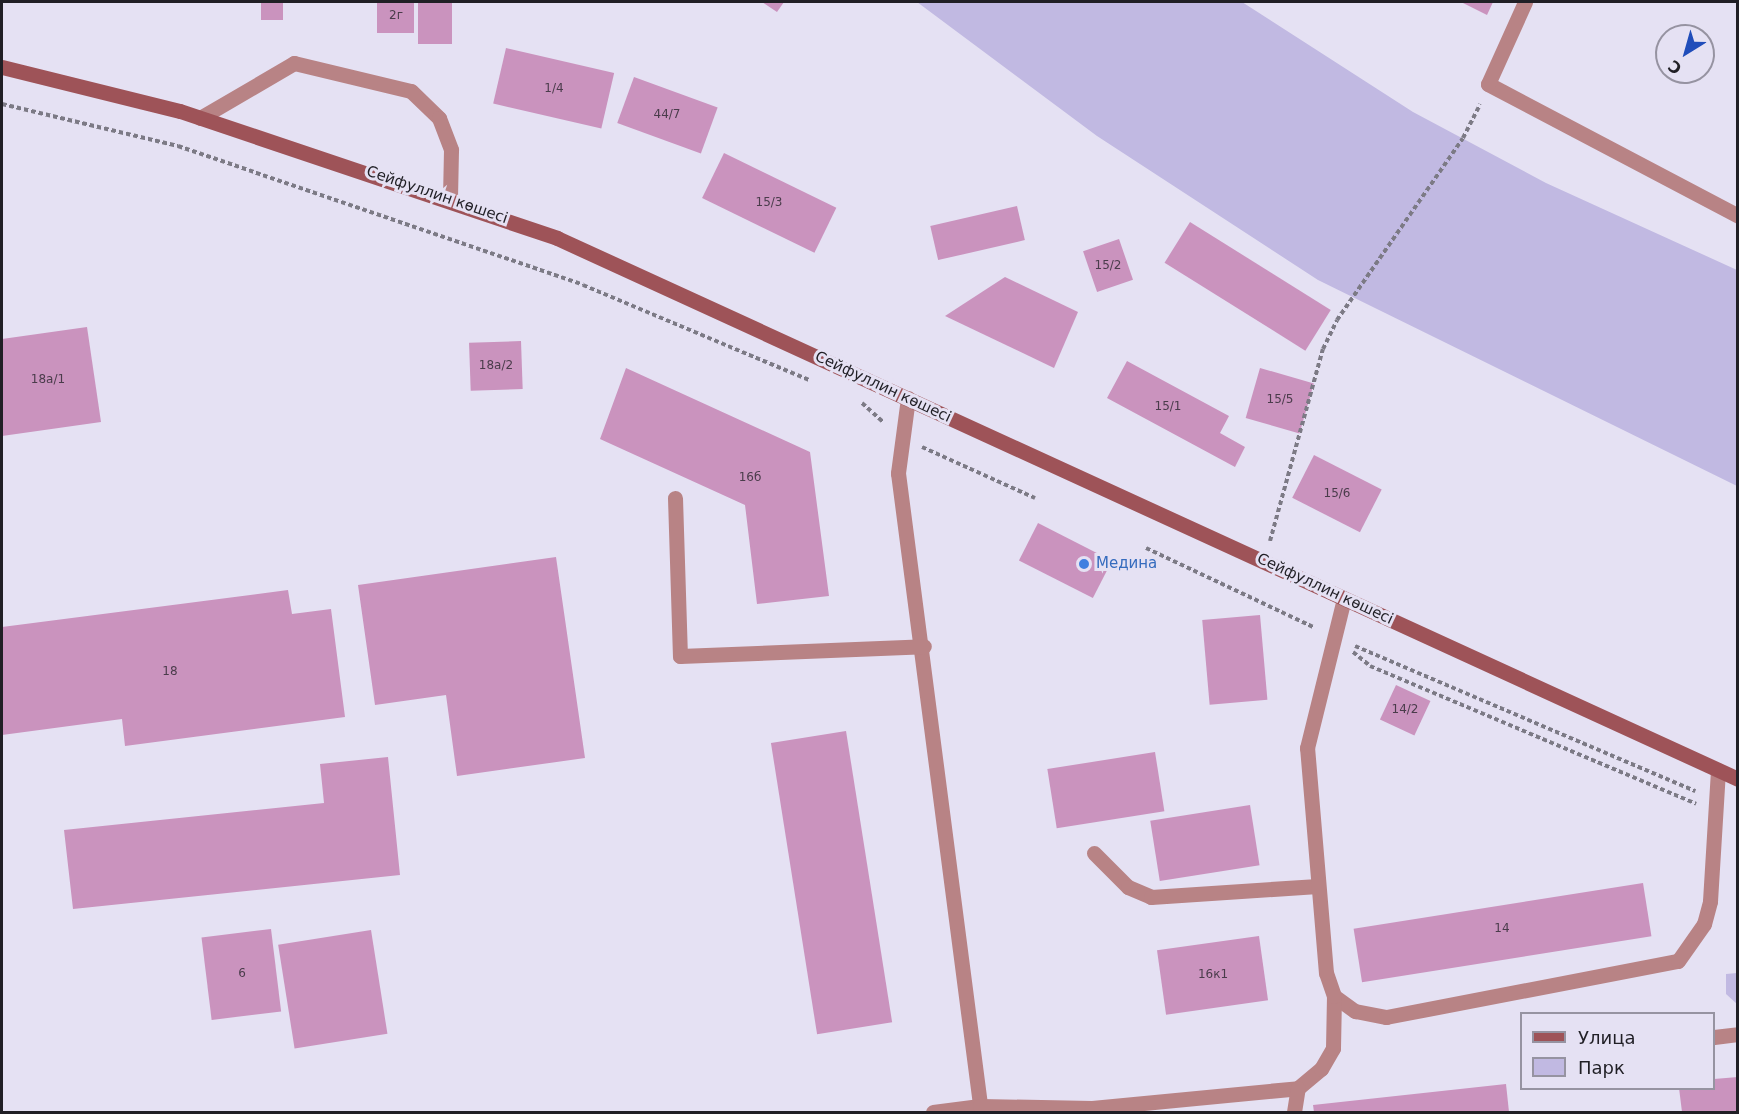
<!DOCTYPE html>
<meta charset="utf-8">
<style>
body{margin:0}
#map{position:relative;width:1739px;height:1114px;overflow:hidden;background:#e5e1f3;font-family:"DejaVu Sans",sans-serif}
div>[style]{position:absolute}
[style*='--x']{left:calc(var(--x)*1px);top:calc(var(--y)*1px);width:calc(var(--w)*1px);rotate:calc(var(--a)*1deg)}
.green>*{inset:0;background:#c1b9e2}
.building>*{inset:0;background:#ca93be;transform-origin:0 0}
.path>*{height:4px;margin-top:-2px;transform-origin:0;background:repeating-linear-gradient(90deg,#7c7a85 0 4.5px,transparent 0 7.5px)}
.service>*{height:15px;margin:-7.5px;padding:0 7.5px;transform-origin:7.5px;border-radius:7.5px;background:#b88385}
.tertiary>*{height:15px;margin:-7.5px;padding:0 7.5px;transform-origin:7.5px;border-radius:7.5px;background:#b88385}
.secondary>*{height:15px;margin:-7.5px;padding:0 7.5px;transform-origin:7.5px;border-radius:7.5px;background:#9e5358}
.dots>*{width:16px;height:16px;translate:-50% -50%;box-sizing:border-box;border:3px solid #e5e1f3;border-radius:50%}
span{translate:-50% -50%;white-space:nowrap;text-align:center;line-height:1.15;-webkit-text-stroke:6px #e5e1f3;paint-order:stroke}
.number-label{font-size:12px;color:#4a3c4b}
.number-label span{-webkit-text-stroke-width:0}
.street-label{font-size:15px;color:#201f25}
.shop-label{font-size:15px;color:#366cbe}
.left{translate:0 -50%;text-align:left}
.frame{position:absolute;inset:0;border:3px solid #201f25;pointer-events:none}
.legend{position:absolute;left:1520px;top:1012px;width:195px;height:78px;box-sizing:border-box;background:#e5e1f3;border:2px solid #9693a1;margin:0;padding:8px 10px;list-style:none;font-size:18px;color:#201f25}
.legend li{display:flex;align-items:center;gap:12px;height:30px}
.legend b{width:30px;border:2px solid #9693a1}
.north{position:absolute;left:1655px;top:24px;width:60px;height:60px;box-sizing:border-box;background:#e5e1f3;border:2px solid #9693a1;border-radius:50%;rotate:217deg;font-size:16px;font-weight:700;line-height:24px;text-align:center;color:#201f25}
.north::after{content:'';display:block;margin:auto;width:21px;height:27px;background:#204dba;clip-path:polygon(50% 0,100% 100%,50% 72%,0 100%)}
</style>
<div id="map">
<div class="green">
<div style="clip-path:polygon(917px 2px,1242px 2px,1413px 112px,1546px 183px,1737px 270px,1737px 486px,1318px 280px,1097px 136px)"></div>
<div style="clip-path:polygon(1737px 973px,1738px 973px,1737px 1004px,1726px 994px,1726px 974px)"></div>
</div>
<div class="building">
<div style="left:261px;top:2px;width:22px;height:18px"></div>
<div style="left:377px;top:2px;width:37px;height:31px"></div>
<div style="left:418px;top:2px;width:34px;height:42px"></div>
<div style="clip-path:polygon(762px 2px,784px 2px,777px 12px)"></div>
<div style="clip-path:polygon(1461px 2px,1493px 2px,1487px 15px)"></div>
<div style="left:506px;top:48px;width:111px;height:57px;rotate:13deg"></div>
<div style="left:634px;top:77px;width:89px;height:49px;rotate:20deg"></div>
<div style="left:724px;top:153px;width:125px;height:50px;rotate:26deg"></div>
<div style="left:1017px;top:206px;width:35px;height:89px;rotate:77deg"></div>
<div style="left:1190px;top:222px;width:166px;height:48px;rotate:32deg"></div>
<div style="left:1119px;top:239px;width:43px;height:38px;rotate:71deg"></div>
<div style="clip-path:polygon(1005px 277px,1078px 312px,1054px 368px,945px 316px)"></div>
<div style="clip-path:polygon(87px 327px,101px 422px,2px 436px,2px 339px)"></div>
<div style="left:521px;top:341px;width:48px;height:52px;rotate:88deg"></div>
<div style="clip-path:polygon(1127px 361px,1229px 416px,1220px 433px,1245px 447px,1235px 467px,1107px 398px)"></div>
<div style="clip-path:polygon(626px 368px,810px 452px,829px 596px,757px 604px,745px 505px,600px 439px)"></div>
<div style="left:1260px;top:368px;width:56px;height:52px;rotate:16deg"></div>
<div style="left:1314px;top:455px;width:76px;height:48px;rotate:27deg"></div>
<div style="left:1038px;top:523px;width:83px;height:42px;rotate:27deg"></div>
<div style="clip-path:polygon(556px 557px,585px 758px,457px 776px,446px 695px,375px 705px,358px 585px)"></div>
<div style="clip-path:polygon(288px 590px,292px 614px,331px 609px,345px 717px,125px 746px,122px 719px,2px 735px,2px 627px)"></div>
<div style="left:1260px;top:615px;width:85px;height:58px;rotate:85deg"></div>
<div style="left:1396px;top:685px;width:38px;height:38px;rotate:25deg"></div>
<div style="left:846px;top:731px;width:295px;height:76px;rotate:81deg"></div>
<div style="left:1155px;top:752px;width:60px;height:109px;rotate:81deg"></div>
<div style="clip-path:polygon(388px 757px,400px 875px,73px 909px,64px 830px,324px 803px,320px 764px)"></div>
<div style="left:1250px;top:805px;width:61px;height:101px;rotate:81deg"></div>
<div style="left:1643px;top:883px;width:54px;height:293px;rotate:81deg"></div>
<div style="left:271px;top:929px;width:83px;height:70px;rotate:83deg"></div>
<div style="left:371px;top:930px;width:105px;height:94px;rotate:81deg"></div>
<div style="left:1259px;top:936px;width:65px;height:103px;rotate:82deg"></div>
<div style="clip-path:polygon(1738px 1077px,1738px 1112px,1682px 1112px,1679px 1088px,1714px 1088px,1714px 1079px)"></div>
<div style="clip-path:polygon(1506px 1084px,1509px 1112px,1314px 1112px,1313px 1105px)"></div>
</div>
<div class="path">
<div style="--x:2;--y:104;--w:181;--a:13.4"></div>
<div style="--x:178;--y:146;--w:428;--a:18.9"></div>
<div style="--x:583;--y:285;--w:245;--a:22.8"></div>
<div style="--x:862;--y:403;--w:28;--a:42"></div>
<div style="--x:922;--y:447;--w:124;--a:24.3"></div>
<div style="--x:1270;--y:541;--w:199;--a:-74.6"></div>
<div style="--x:1323;--y:349;--w:32;--a:-64"></div>
<div style="--x:1337;--y:320;--w:221;--a:-55.3"></div>
<div style="--x:1463;--y:138;--w:38;--a:-63"></div>
<div style="--x:1146;--y:548;--w:187;--a:25.3"></div>
<div style="--x:1355;--y:646;--w:370;--a:23.1"></div>
<div style="--x:1353;--y:652;--w:22;--a:39"></div>
<div style="--x:1370;--y:666;--w:354;--a:22.9"></div>
</div>
<div class="service">
<div style="--x:1488;--y:84;--w:283;--a:27.8"></div>
<div style="--x:200;--y:118;--w:109;--a:-30.3"></div>
<div style="--x:294;--y:63;--w:120;--a:13.5"></div>
<div style="--x:411;--y:91;--w:39;--a:44"></div>
<div style="--x:439;--y:118;--w:34;--a:69"></div>
<div style="--x:451;--y:150;--w:48;--a:91.2"></div>
<div style="--x:908;--y:398;--w:76;--a:97.6"></div>
<div style="--x:898;--y:473;--w:644;--a:82.6"></div>
<div style="--x:675;--y:498;--w:158;--a:88.2"></div>
<div style="--x:680;--y:656;--w:244;--a:-2.3"></div>
<div style="--x:1094;--y:853;--w:48;--a:45"></div>
<div style="--x:1128;--y:887;--w:25;--a:23"></div>
<div style="--x:1151;--y:897;--w:167;--a:-3.8"></div>
<div style="--x:1334;--y:996;--w:26;--a:36"></div>
<div style="--x:1355;--y:1011;--w:32;--a:11"></div>
<div style="--x:1386;--y:1017;--w:297;--a:-10.9"></div>
<div style="--x:1678;--y:961;--w:45;--a:-54.9"></div>
<div style="--x:1704;--y:924;--w:24;--a:-75"></div>
<div style="--x:1710;--y:901;--w:131;--a:-86.5"></div>
<div style="--x:1714;--y:1037;--w:24;--a:-7"></div>
<div style="--x:933;--y:1112;--w:47;--a:-7.3"></div>
<div style="--x:980;--y:1106;--w:112;--a:1"></div>
<div style="--x:1092;--y:1108;--w:207;--a:-5.5"></div>
<div style="--x:1298;--y:1088;--w:30;--a:-40"></div>
<div style="--x:1321;--y:1069;--w:24;--a:-60"></div>
<div style="--x:1333;--y:1048;--w:52;--a:-88.9"></div>
<div style="--x:1334;--y:996;--w:24;--a:-109"></div>
<div style="--x:1326;--y:973;--w:226;--a:-94.8"></div>
<div style="--x:1307;--y:748;--w:154;--a:-76.1"></div>
<div style="--x:1294;--y:1112;--w:24;--a:-81"></div>
</div>
<div class="tertiary">
<div style="--x:1488;--y:84;--w:90;--a:-65.7"></div>
</div>
<div class="secondary">
<div style="--x:2;--y:67;--w:183;--a:13.9"></div>
<div style="--x:180;--y:111;--w:398;--a:18.6"></div>
<div style="--x:557;--y:238;--w:1299;--a:24.61"></div>
</div>
<div class="dots">
<div style="left:1084px;top:564px;background:#3f7fe0"></div>
</div>
<div class="number-label">
<span style="left:396px;top:16px">2г</span>
<span style="left:554px;top:89px">1/4</span>
<span style="left:667px;top:115px">44/7</span>
<span style="left:769px;top:203px">15/3</span>
<span style="left:1108px;top:266px">15/2</span>
<span style="left:496px;top:366px">18а/2</span>
<span style="left:48px;top:380px">18а/1</span>
<span style="left:1280px;top:400px">15/5</span>
<span style="left:1168px;top:407px">15/1</span>
<span style="left:750px;top:478px">16б</span>
<span style="left:1337px;top:494px">15/6</span>
<span style="left:170px;top:672px">18</span>
<span style="left:1405px;top:710px">14/2</span>
<span style="left:1502px;top:929px">14</span>
<span style="left:242px;top:974px">6</span>
<span style="left:1213px;top:975px">16к1</span>
</div>
<div class="street-label">
<span style="left:437px;top:195px;rotate:19deg">Сейфуллин көшесі</span>
<span style="left:883px;top:387px;rotate:25deg">Сейфуллин көшесі</span>
<span style="left:1325px;top:589px;rotate:25deg">Сейфуллин көшесі</span>
</div>
<div class="shop-label">
<span class="left" style="left:1096px;top:564px">Медина</span>
</div>
<div class="frame"></div>
<ul class="legend">
<li><b style="height:8px;background:#9e5358"></b>Улица</li>
<li><b style="height:16px;background:#c1b9e2"></b>Парк</li>
</ul>
<div class="north">С</div>
</div>
